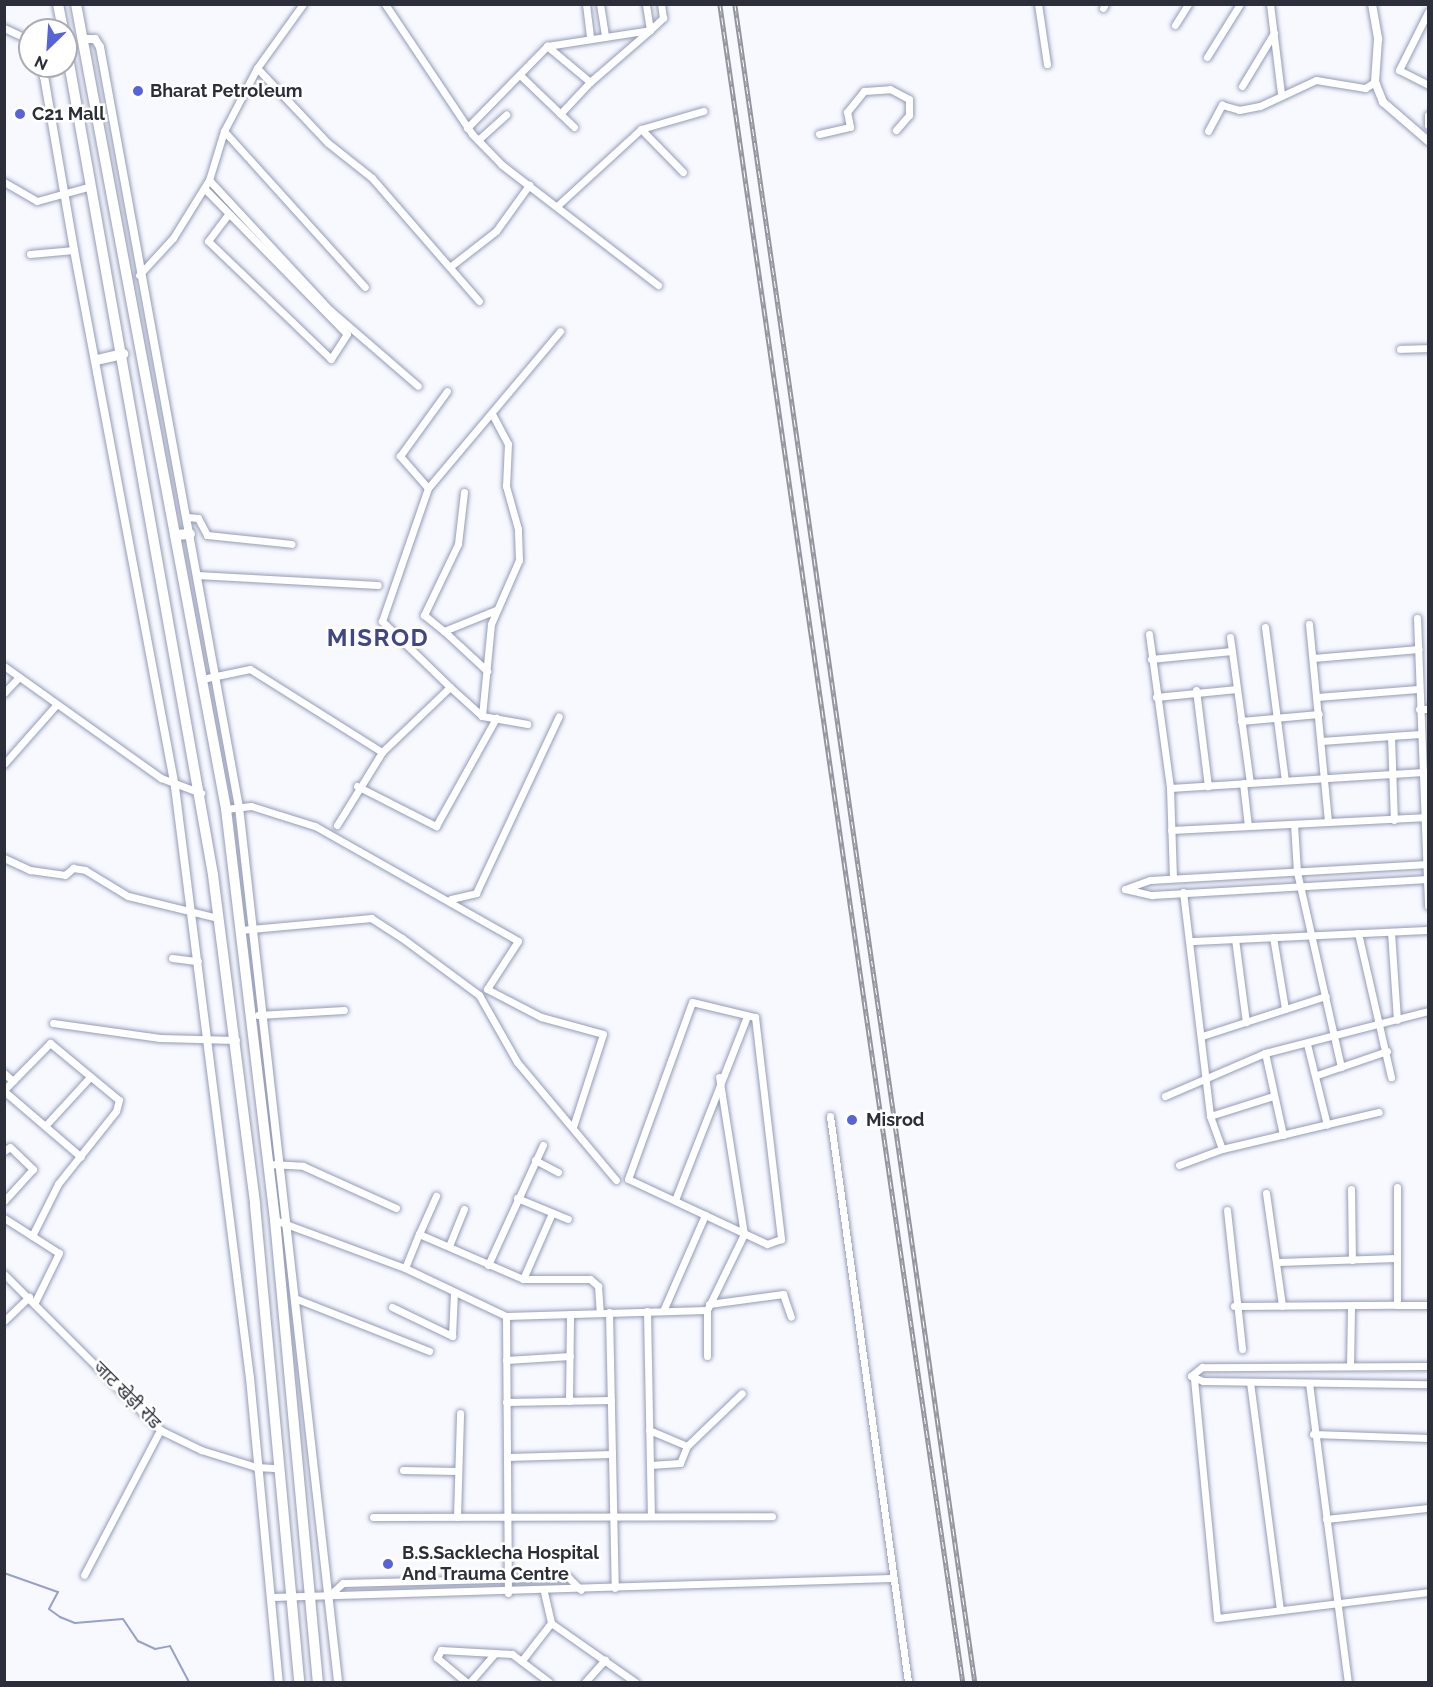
<!DOCTYPE html>
<meta charset="utf-8">
<style>
body{margin:0}
#map{position:relative;width:1433px;height:1687px;overflow:hidden;background:#f7f9ff;font-family:Raleway,"Noto Sans Devanagari",sans-serif}
div>[style]{position:absolute}
[style*='--x']{left:calc(var(--x)*1px);top:calc(var(--y)*1px);width:calc(var(--w)*1px);rotate:calc(var(--a)*1deg)}
.stream>*{height:2px;margin:-1px;padding:0 1px;transform-origin:1px;border-radius:1px;background:#96a0ce}
.roads{filter:drop-shadow(0 0 2px #949bb8) drop-shadow(0 0 2px #949bb8)}
.minor>*{height:7px;margin:-3.5px;padding:0 3.5px;transform-origin:3.5px;border-radius:3.5px;background:#fff}
.tertiary>*{height:8px;margin:-4px;padding:0 4px;transform-origin:4px;border-radius:4px;background:#fff}
.primary>*{height:10px;margin:-5px;padding:0 5px;transform-origin:5px;border-radius:5px;background:#fff}
.rail>*{height:4.5px;margin-top:-2.25px;transform-origin:0;background:repeating-linear-gradient(90deg,#fff 0 7px,#93959e 0 14px);box-sizing:border-box;border-block:2px solid #93959e}
.dots>*{width:16px;height:16px;translate:-50% -50%;box-sizing:border-box;border:3px solid #fff;border-radius:50%}
span{translate:-50% -50%;white-space:nowrap;text-align:center;line-height:1.15;-webkit-text-stroke:5px #fff;paint-order:stroke}
.poi-label{font-size:18px;color:#2c2f3a;font-weight:700}
.left{translate:0 -50%;text-align:left}
.street-label{font-size:18px;color:#2c2f3a}
.district-label{font-size:24px;color:#3f4884;font-weight:700;letter-spacing:1.5px}
.frame{position:absolute;inset:0;border:6px solid #2c2f3a;pointer-events:none}
.north{position:absolute;left:18px;top:18px;width:60px;height:60px;box-sizing:border-box;background:#fff;border:2px solid #abacb0;border-radius:50%;rotate:205deg;font-size:16px;font-weight:700;line-height:24px;text-align:center;color:#2c2f3a}
.north::after{content:'';display:block;margin:auto;width:21px;height:27px;background:#5763da;clip-path:polygon(50% 0,100% 100%,50% 72%,0 100%)}
</style>
<div id="map">
<div class="stream">
<div style="--x:4;--y:1573;--w:57;--a:19.4"></div>
<div style="--x:58;--y:1592;--w:19;--a:118"></div>
<div style="--x:49;--y:1609;--w:14;--a:36"></div>
<div style="--x:60;--y:1617;--w:16;--a:22"></div>
<div style="--x:75;--y:1623;--w:48;--a:-4.8"></div>
<div style="--x:123;--y:1619;--w:27;--a:56"></div>
<div style="--x:138;--y:1641;--w:19;--a:25"></div>
<div style="--x:155;--y:1649;--w:15;--a:-11"></div>
<div style="--x:170;--y:1646;--w:41;--a:62.2"></div>
</div>
<div class="roads">
<div class="minor">
<div style="--x:385;--y:4;--w:156;--a:56.2"></div>
<div style="--x:472;--y:134;--w:43;--a:45.9"></div>
<div style="--x:502;--y:165;--w:197;--a:37.6"></div>
<div style="--x:586;--y:4;--w:35;--a:83"></div>
<div style="--x:600;--y:4;--w:33;--a:81"></div>
<div style="--x:1038;--y:4;--w:61;--a:81.5"></div>
<div style="--x:1270;--y:4;--w:90;--a:83"></div>
<div style="--x:1103;--y:8;--w:4;--a:-63"></div>
<div style="--x:1428;--y:12;--w:65;--a:116.6"></div>
<div style="--x:1399;--y:70;--w:33;--a:27"></div>
<div style="--x:1175;--y:25;--w:25;--a:-58"></div>
<div style="--x:4;--y:28;--w:29;--a:25"></div>
<div style="--x:547;--y:46;--w:56;--a:39.9"></div>
<div style="--x:590;--y:82;--w:79;--a:-40.9"></div>
<div style="--x:650;--y:30;--w:26;--a:-99"></div>
<div style="--x:1207;--y:57;--w:62;--a:-58.1"></div>
<div style="--x:257;--y:68;--w:103;--a:46.6"></div>
<div style="--x:328;--y:143;--w:56;--a:38.5"></div>
<div style="--x:372;--y:178;--w:163;--a:49"></div>
<div style="--x:520;--y:75;--w:75;--a:43.9"></div>
<div style="--x:1242;--y:86;--w:62;--a:-58.9"></div>
<div style="--x:560;--y:114;--w:44;--a:-46.8"></div>
<div style="--x:1428;--y:115;--w:10;--a:90"></div>
<div style="--x:467;--y:128;--w:115;--a:-45.7"></div>
<div style="--x:547;--y:46;--w:104;--a:-8.8"></div>
<div style="--x:650;--y:30;--w:18;--a:-43"></div>
<div style="--x:663;--y:18;--w:14;--a:-98"></div>
<div style="--x:641;--y:129;--w:60;--a:45.7"></div>
<div style="--x:224;--y:131;--w:210;--a:47.9"></div>
<div style="--x:1208;--y:131;--w:30;--a:-62"></div>
<div style="--x:1222;--y:105;--w:18;--a:16"></div>
<div style="--x:1239;--y:110;--w:21;--a:-11"></div>
<div style="--x:1260;--y:106;--w:62;--a:-24.9"></div>
<div style="--x:1316;--y:80;--w:50;--a:9.3"></div>
<div style="--x:1365;--y:88;--w:12;--a:-31"></div>
<div style="--x:819;--y:134;--w:32;--a:-13"></div>
<div style="--x:850;--y:127;--w:15;--a:-101"></div>
<div style="--x:847;--y:112;--w:27;--a:-51"></div>
<div style="--x:864;--y:91;--w:26;--a:-4"></div>
<div style="--x:890;--y:89;--w:21;--a:28"></div>
<div style="--x:909;--y:99;--w:16;--a:90"></div>
<div style="--x:909;--y:115;--w:20;--a:131"></div>
<div style="--x:478;--y:140;--w:38;--a:-42"></div>
<div style="--x:209;--y:180;--w:178;--a:47.1"></div>
<div style="--x:330;--y:310;--w:116;--a:40.8"></div>
<div style="--x:4;--y:182;--w:38;--a:30"></div>
<div style="--x:37;--y:201;--w:56;--a:-15.5"></div>
<div style="--x:204;--y:188;--w:204;--a:45.6"></div>
<div style="--x:347;--y:334;--w:30;--a:123"></div>
<div style="--x:331;--y:359;--w:170;--a:-136.2"></div>
<div style="--x:208;--y:241;--w:34;--a:-53"></div>
<div style="--x:557;--y:206;--w:114;--a:-42.5"></div>
<div style="--x:641;--y:129;--w:65;--a:-16.2"></div>
<div style="--x:30;--y:254;--w:44;--a:-5.2"></div>
<div style="--x:451;--y:266;--w:57;--a:-37.9"></div>
<div style="--x:496;--y:231;--w:57;--a:-54.3"></div>
<div style="--x:139;--y:275;--w:50;--a:-47.4"></div>
<div style="--x:173;--y:238;--w:68;--a:-58.2"></div>
<div style="--x:209;--y:180;--w:51;--a:-73"></div>
<div style="--x:224;--y:131;--w:71;--a:-62.4"></div>
<div style="--x:257;--y:68;--w:79;--a:-54.3"></div>
<div style="--x:1400;--y:349;--w:28;--a:-2"></div>
<div style="--x:428;--y:488;--w:43;--a:-131.2"></div>
<div style="--x:400;--y:456;--w:80;--a:-54.1"></div>
<div style="--x:464;--y:492;--w:52;--a:96.6"></div>
<div style="--x:458;--y:544;--w:79;--a:115.6"></div>
<div style="--x:424;--y:615;--w:26;--a:39"></div>
<div style="--x:444;--y:631;--w:56;--a:-22"></div>
<div style="--x:187;--y:517;--w:11;--a:5"></div>
<div style="--x:198;--y:518;--w:19;--a:62"></div>
<div style="--x:207;--y:535;--w:85;--a:6"></div>
<div style="--x:197;--y:575;--w:181;--a:3.2"></div>
<div style="--x:1417;--y:618;--w:288;--a:87.8"></div>
<div style="--x:1309;--y:624;--w:199;--a:84.5"></div>
<div style="--x:1265;--y:627;--w:154;--a:82.6"></div>
<div style="--x:444;--y:631;--w:59;--a:42.9"></div>
<div style="--x:1149;--y:634;--w:155;--a:82.2"></div>
<div style="--x:1170;--y:788;--w:90;--a:88.1"></div>
<div style="--x:1230;--y:637;--w:147;--a:82.2"></div>
<div style="--x:1313;--y:658;--w:106;--a:-4.9"></div>
<div style="--x:1151;--y:659;--w:81;--a:-5.6"></div>
<div style="--x:4;--y:666;--w:193;--a:35.5"></div>
<div style="--x:161;--y:778;--w:43;--a:20.6"></div>
<div style="--x:202;--y:679;--w:49;--a:-11.8"></div>
<div style="--x:250;--y:669;--w:156;--a:32.2"></div>
<div style="--x:450;--y:687;--w:43;--a:42.2"></div>
<div style="--x:482;--y:716;--w:46;--a:10.1"></div>
<div style="--x:1196;--y:690;--w:97;--a:82.9"></div>
<div style="--x:4;--y:693;--w:22;--a:-47"></div>
<div style="--x:1156;--y:697;--w:81;--a:-5.6"></div>
<div style="--x:1317;--y:697;--w:101;--a:-4.5"></div>
<div style="--x:1419;--y:709;--w:9;--a:0"></div>
<div style="--x:482;--y:716;--w:92;--a:-84.4"></div>
<div style="--x:491;--y:624;--w:70;--a:-66.4"></div>
<div style="--x:519;--y:560;--w:31;--a:-92"></div>
<div style="--x:518;--y:529;--w:45;--a:-105.6"></div>
<div style="--x:506;--y:486;--w:42;--a:-87.3"></div>
<div style="--x:508;--y:444;--w:34;--a:-118"></div>
<div style="--x:1241;--y:721;--w:78;--a:-5.1"></div>
<div style="--x:1391;--y:736;--w:84;--a:88"></div>
<div style="--x:1321;--y:741;--w:99;--a:-4"></div>
<div style="--x:4;--y:764;--w:79;--a:-48.6"></div>
<div style="--x:1243;--y:783;--w:43;--a:83.4"></div>
<div style="--x:357;--y:786;--w:89;--a:26.9"></div>
<div style="--x:436;--y:826;--w:124;--a:-60.9"></div>
<div style="--x:1170;--y:788;--w:254;--a:-3.6"></div>
<div style="--x:226;--y:809;--w:25;--a:-7"></div>
<div style="--x:251;--y:806;--w:67;--a:17.4"></div>
<div style="--x:315;--y:826;--w:233;--a:29.5"></div>
<div style="--x:518;--y:941;--w:57;--a:122.9"></div>
<div style="--x:487;--y:989;--w:61;--a:27.4"></div>
<div style="--x:541;--y:1017;--w:64;--a:15.3"></div>
<div style="--x:603;--y:1034;--w:98;--a:107.9"></div>
<div style="--x:1294;--y:824;--w:48;--a:86.4"></div>
<div style="--x:1297;--y:872;--w:200;--a:77.3"></div>
<div style="--x:337;--y:825;--w:86;--a:-58.3"></div>
<div style="--x:382;--y:752;--w:94;--a:-43.7"></div>
<div style="--x:450;--y:687;--w:95;--a:-135.9"></div>
<div style="--x:382;--y:621;--w:141;--a:-70.9"></div>
<div style="--x:428;--y:488;--w:205;--a:-49.9"></div>
<div style="--x:1171;--y:830;--w:257;--a:-2.9"></div>
<div style="--x:4;--y:858;--w:29;--a:25"></div>
<div style="--x:30;--y:870;--w:35;--a:8"></div>
<div style="--x:65;--y:875;--w:11;--a:-41"></div>
<div style="--x:73;--y:868;--w:12;--a:9"></div>
<div style="--x:85;--y:870;--w:50;--a:31.2"></div>
<div style="--x:128;--y:896;--w:93;--a:13.7"></div>
<div style="--x:1125;--y:889;--w:27;--a:-20"></div>
<div style="--x:1150;--y:880;--w:278;--a:-3.3"></div>
<div style="--x:1125;--y:889;--w:28;--a:13"></div>
<div style="--x:1152;--y:895;--w:276;--a:-3.3"></div>
<div style="--x:1183;--y:892;--w:226;--a:83.1"></div>
<div style="--x:1210;--y:1116;--w:35;--a:70"></div>
<div style="--x:451;--y:899;--w:26;--a:-13"></div>
<div style="--x:476;--y:893;--w:195;--a:-64.9"></div>
<div style="--x:240;--y:930;--w:132;--a:-5.2"></div>
<div style="--x:371;--y:918;--w:37;--a:33"></div>
<div style="--x:402;--y:938;--w:96;--a:36.5"></div>
<div style="--x:479;--y:995;--w:77;--a:60.4"></div>
<div style="--x:517;--y:1062;--w:154;--a:50"></div>
<div style="--x:1391;--y:932;--w:88;--a:86.1"></div>
<div style="--x:1358;--y:933;--w:148;--a:77.1"></div>
<div style="--x:1273;--y:937;--w:73;--a:80.5"></div>
<div style="--x:1235;--y:939;--w:84;--a:82.5"></div>
<div style="--x:1192;--y:941;--w:236;--a:-2.7"></div>
<div style="--x:172;--y:958;--w:26;--a:7"></div>
<div style="--x:692;--y:1002;--w:65;--a:13.4"></div>
<div style="--x:755;--y:1017;--w:224;--a:83.3"></div>
<div style="--x:781;--y:1239;--w:15;--a:160"></div>
<div style="--x:767;--y:1244;--w:153;--a:-154.9"></div>
<div style="--x:628;--y:1179;--w:188;--a:-70.1"></div>
<div style="--x:258;--y:1015;--w:86;--a:-3.3"></div>
<div style="--x:53;--y:1023;--w:108;--a:8"></div>
<div style="--x:160;--y:1038;--w:76;--a:1.5"></div>
<div style="--x:1202;--y:1036;--w:130;--a:-17.9"></div>
<div style="--x:1307;--y:1044;--w:83;--a:76.1"></div>
<div style="--x:1265;--y:1053;--w:84;--a:77.6"></div>
<div style="--x:4;--y:1073;--w:12;--a:42"></div>
<div style="--x:1317;--y:1075;--w:74;--a:-18.9"></div>
<div style="--x:4;--y:1090;--w:66;--a:-45.6"></div>
<div style="--x:50;--y:1043;--w:89;--a:39.6"></div>
<div style="--x:119;--y:1100;--w:11;--a:105"></div>
<div style="--x:116;--y:1111;--w:93;--a:128.5"></div>
<div style="--x:58;--y:1184;--w:58;--a:116.6"></div>
<div style="--x:4;--y:1091;--w:101;--a:40.6"></div>
<div style="--x:1165;--y:1096;--w:109;--a:-23.3"></div>
<div style="--x:1265;--y:1053;--w:168;--a:-14.4"></div>
<div style="--x:830;--y:1116;--w:571;--a:82.15"></div>
<div style="--x:1210;--y:1116;--w:66;--a:-17.6"></div>
<div style="--x:45;--y:1126;--w:67;--a:-47.4"></div>
<div style="--x:4;--y:1151;--w:7;--a:-34"></div>
<div style="--x:10;--y:1147;--w:32;--a:44"></div>
<div style="--x:33;--y:1169;--w:43;--a:132.2"></div>
<div style="--x:535;--y:1160;--w:26;--a:28"></div>
<div style="--x:269;--y:1164;--w:34;--a:3"></div>
<div style="--x:303;--y:1166;--w:102;--a:24.3"></div>
<div style="--x:1179;--y:1165;--w:46;--a:-20.4"></div>
<div style="--x:1222;--y:1149;--w:161;--a:-13.3"></div>
<div style="--x:1397;--y:1187;--w:118;--a:90"></div>
<div style="--x:1397;--y:1305;--w:31;--a:0"></div>
<div style="--x:1351;--y:1189;--w:71;--a:89.2"></div>
<div style="--x:1266;--y:1193;--w:114;--a:81.9"></div>
<div style="--x:517;--y:1198;--w:55;--a:22.4"></div>
<div style="--x:675;--y:1200;--w:194;--a:-68.6"></div>
<div style="--x:1227;--y:1210;--w:140;--a:83.8"></div>
<div style="--x:4;--y:1218;--w:65;--a:32.5"></div>
<div style="--x:59;--y:1253;--w:55;--a:116.1"></div>
<div style="--x:275;--y:1220;--w:139;--a:20.3"></div>
<div style="--x:405;--y:1268;--w:112;--a:25.4"></div>
<div style="--x:506;--y:1316;--w:201;--a:-1.7"></div>
<div style="--x:707;--y:1310;--w:85;--a:-64"></div>
<div style="--x:744;--y:1234;--w:159;--a:-99"></div>
<div style="--x:419;--y:1234;--w:42;--a:-65.9"></div>
<div style="--x:449;--y:1246;--w:40;--a:-68"></div>
<div style="--x:1278;--y:1262;--w:118;--a:-1.9"></div>
<div style="--x:488;--y:1265;--w:132;--a:-65.4"></div>
<div style="--x:405;--y:1268;--w:37;--a:-68"></div>
<div style="--x:419;--y:1234;--w:113;--a:23.4"></div>
<div style="--x:523;--y:1279;--w:67;--a:0"></div>
<div style="--x:590;--y:1279;--w:11;--a:41"></div>
<div style="--x:598;--y:1286;--w:26;--a:86"></div>
<div style="--x:4;--y:1274;--w:221;--a:45"></div>
<div style="--x:160;--y:1430;--w:46;--a:26"></div>
<div style="--x:201;--y:1450;--w:58;--a:17.2"></div>
<div style="--x:256;--y:1467;--w:22;--a:3"></div>
<div style="--x:523;--y:1279;--w:72;--a:-66.3"></div>
<div style="--x:297;--y:1299;--w:142;--a:21.5"></div>
<div style="--x:709;--y:1304;--w:75;--a:-7.7"></div>
<div style="--x:783;--y:1294;--w:24;--a:71"></div>
<div style="--x:1234;--y:1306;--w:163;--a:-0.4"></div>
<div style="--x:392;--y:1307;--w:67;--a:25.8"></div>
<div style="--x:452;--y:1336;--w:44;--a:-87.4"></div>
<div style="--x:647;--y:1311;--w:203;--a:88.9"></div>
<div style="--x:663;--y:1311;--w:105;--a:-66.4"></div>
<div style="--x:609;--y:1312;--w:276;--a:88.8"></div>
<div style="--x:506;--y:1316;--w:277;--a:89.6"></div>
<div style="--x:4;--y:1321;--w:35;--a:-44"></div>
<div style="--x:707;--y:1356;--w:46;--a:-90"></div>
<div style="--x:506;--y:1360;--w:64;--a:-3.6"></div>
<div style="--x:1350;--y:1366;--w:60;--a:-89"></div>
<div style="--x:1428;--y:1366;--w:226;--a:179.7"></div>
<div style="--x:1202;--y:1367;--w:14;--a:141"></div>
<div style="--x:1191;--y:1376;--w:13;--a:23"></div>
<div style="--x:1203;--y:1381;--w:225;--a:0.8"></div>
<div style="--x:1194;--y:1379;--w:240;--a:84.5"></div>
<div style="--x:1217;--y:1618;--w:213;--a:-7"></div>
<div style="--x:1250;--y:1382;--w:230;--a:82.5"></div>
<div style="--x:1309;--y:1383;--w:302;--a:82.6"></div>
<div style="--x:569;--y:1401;--w:87;--a:-89.3"></div>
<div style="--x:506;--y:1402;--w:105;--a:-1.1"></div>
<div style="--x:649;--y:1430;--w:41;--a:22.8"></div>
<div style="--x:687;--y:1446;--w:18;--a:112"></div>
<div style="--x:680;--y:1463;--w:30;--a:176"></div>
<div style="--x:1313;--y:1434;--w:115;--a:2"></div>
<div style="--x:687;--y:1446;--w:76;--a:-43.9"></div>
<div style="--x:507;--y:1457;--w:105;--a:-1.6"></div>
<div style="--x:403;--y:1470;--w:55;--a:1"></div>
<div style="--x:373;--y:1517;--w:399;--a:-0.1"></div>
<div style="--x:457;--y:1517;--w:104;--a:-88.3"></div>
<div style="--x:1326;--y:1519;--w:103;--a:-6.2"></div>
<div style="--x:84;--y:1575;--w:164;--a:-62.3"></div>
<div style="--x:334;--y:1591;--w:12;--a:-42"></div>
<div style="--x:343;--y:1583;--w:225;--a:-1.5"></div>
<div style="--x:568;--y:1577;--w:18;--a:45"></div>
<div style="--x:544;--y:1592;--w:32;--a:77"></div>
<div style="--x:551;--y:1623;--w:103;--a:35.1"></div>
<div style="--x:272;--y:1597;--w:619;--a:-1.76"></div>
<div style="--x:523;--y:1659;--w:46;--a:-52.1"></div>
<div style="--x:466;--y:1682;--w:38;--a:-140"></div>
<div style="--x:437;--y:1658;--w:9;--a:-63"></div>
<div style="--x:441;--y:1650;--w:71;--a:3.2"></div>
<div style="--x:512;--y:1654;--w:46;--a:37.1"></div>
<div style="--x:470;--y:1682;--w:38;--a:-49"></div>
<div style="--x:585;--y:1682;--w:30;--a:-48"></div>
</div>
<div class="tertiary">
<div style="--x:1372;--y:4;--w:36;--a:80"></div>
<div style="--x:1378;--y:39;--w:43;--a:94"></div>
<div style="--x:1375;--y:82;--w:22;--a:68"></div>
<div style="--x:1383;--y:102;--w:60;--a:40.9"></div>
<div style="--x:82;--y:39;--w:13;--a:0"></div>
<div style="--x:95;--y:39;--w:9;--a:58"></div>
<div style="--x:100;--y:47;--w:773;--a:79.64"></div>
<div style="--x:239;--y:807;--w:881;--a:83.54"></div>
<div style="--x:48;--y:66;--w:11;--a:112"></div>
<div style="--x:44;--y:76;--w:177;--a:80.2"></div>
<div style="--x:74;--y:250;--w:546;--a:79.35"></div>
<div style="--x:175;--y:787;--w:596;--a:82.77"></div>
<div style="--x:250;--y:1378;--w:305;--a:84.6"></div>
</div>
<div class="primary">
<div style="--x:58;--y:4;--w:26;--a:79"></div>
<div style="--x:76;--y:4;--w:819;--a:79.44"></div>
<div style="--x:226;--y:809;--w:414;--a:83.2"></div>
<div style="--x:275;--y:1220;--w:464;--a:84.7"></div>
<div style="--x:66;--y:46;--w:842;--a:79.94"></div>
<div style="--x:213;--y:875;--w:333;--a:82.7"></div>
<div style="--x:255;--y:1205;--w:479;--a:84.7"></div>
<div style="--x:97;--y:360;--w:27;--a:-13"></div>
<div style="--x:175;--y:535;--w:15;--a:-4"></div>
</div>
</div>
<div class="rail">
<div style="--x:720;--y:4;--w:1696;--a:81.76"></div>
<div style="--x:735;--y:4;--w:1695;--a:81.86"></div>
</div>
<div class="dots">
<div style="left:138px;top:91px;background:#5763da"></div>
<div style="left:20px;top:114px;background:#5763da"></div>
<div style="left:852px;top:1120px;background:#5763da"></div>
<div style="left:388px;top:1564px;background:#5763da"></div>
</div>
<div class="poi-label">
<span class="left" style="left:150px;top:91px">Bharat Petroleum</span>
<span class="left" style="left:32px;top:114px">C21 Mall</span>
<span class="left" style="left:866px;top:1120px">Misrod</span>
<span class="left" style="left:402px;top:1564px">B.S.Sacklecha Hospital<br>And Trauma Centre</span>
</div>
<div class="street-label">
<span style="left:127px;top:1395px;rotate:45deg">जाट खेड़ी रोड</span>
</div>
<div class="district-label">
<span style="left:378px;top:638px">MISROD</span>
</div>
<div class="frame"></div>
<div class="north">N</div>
</div>
